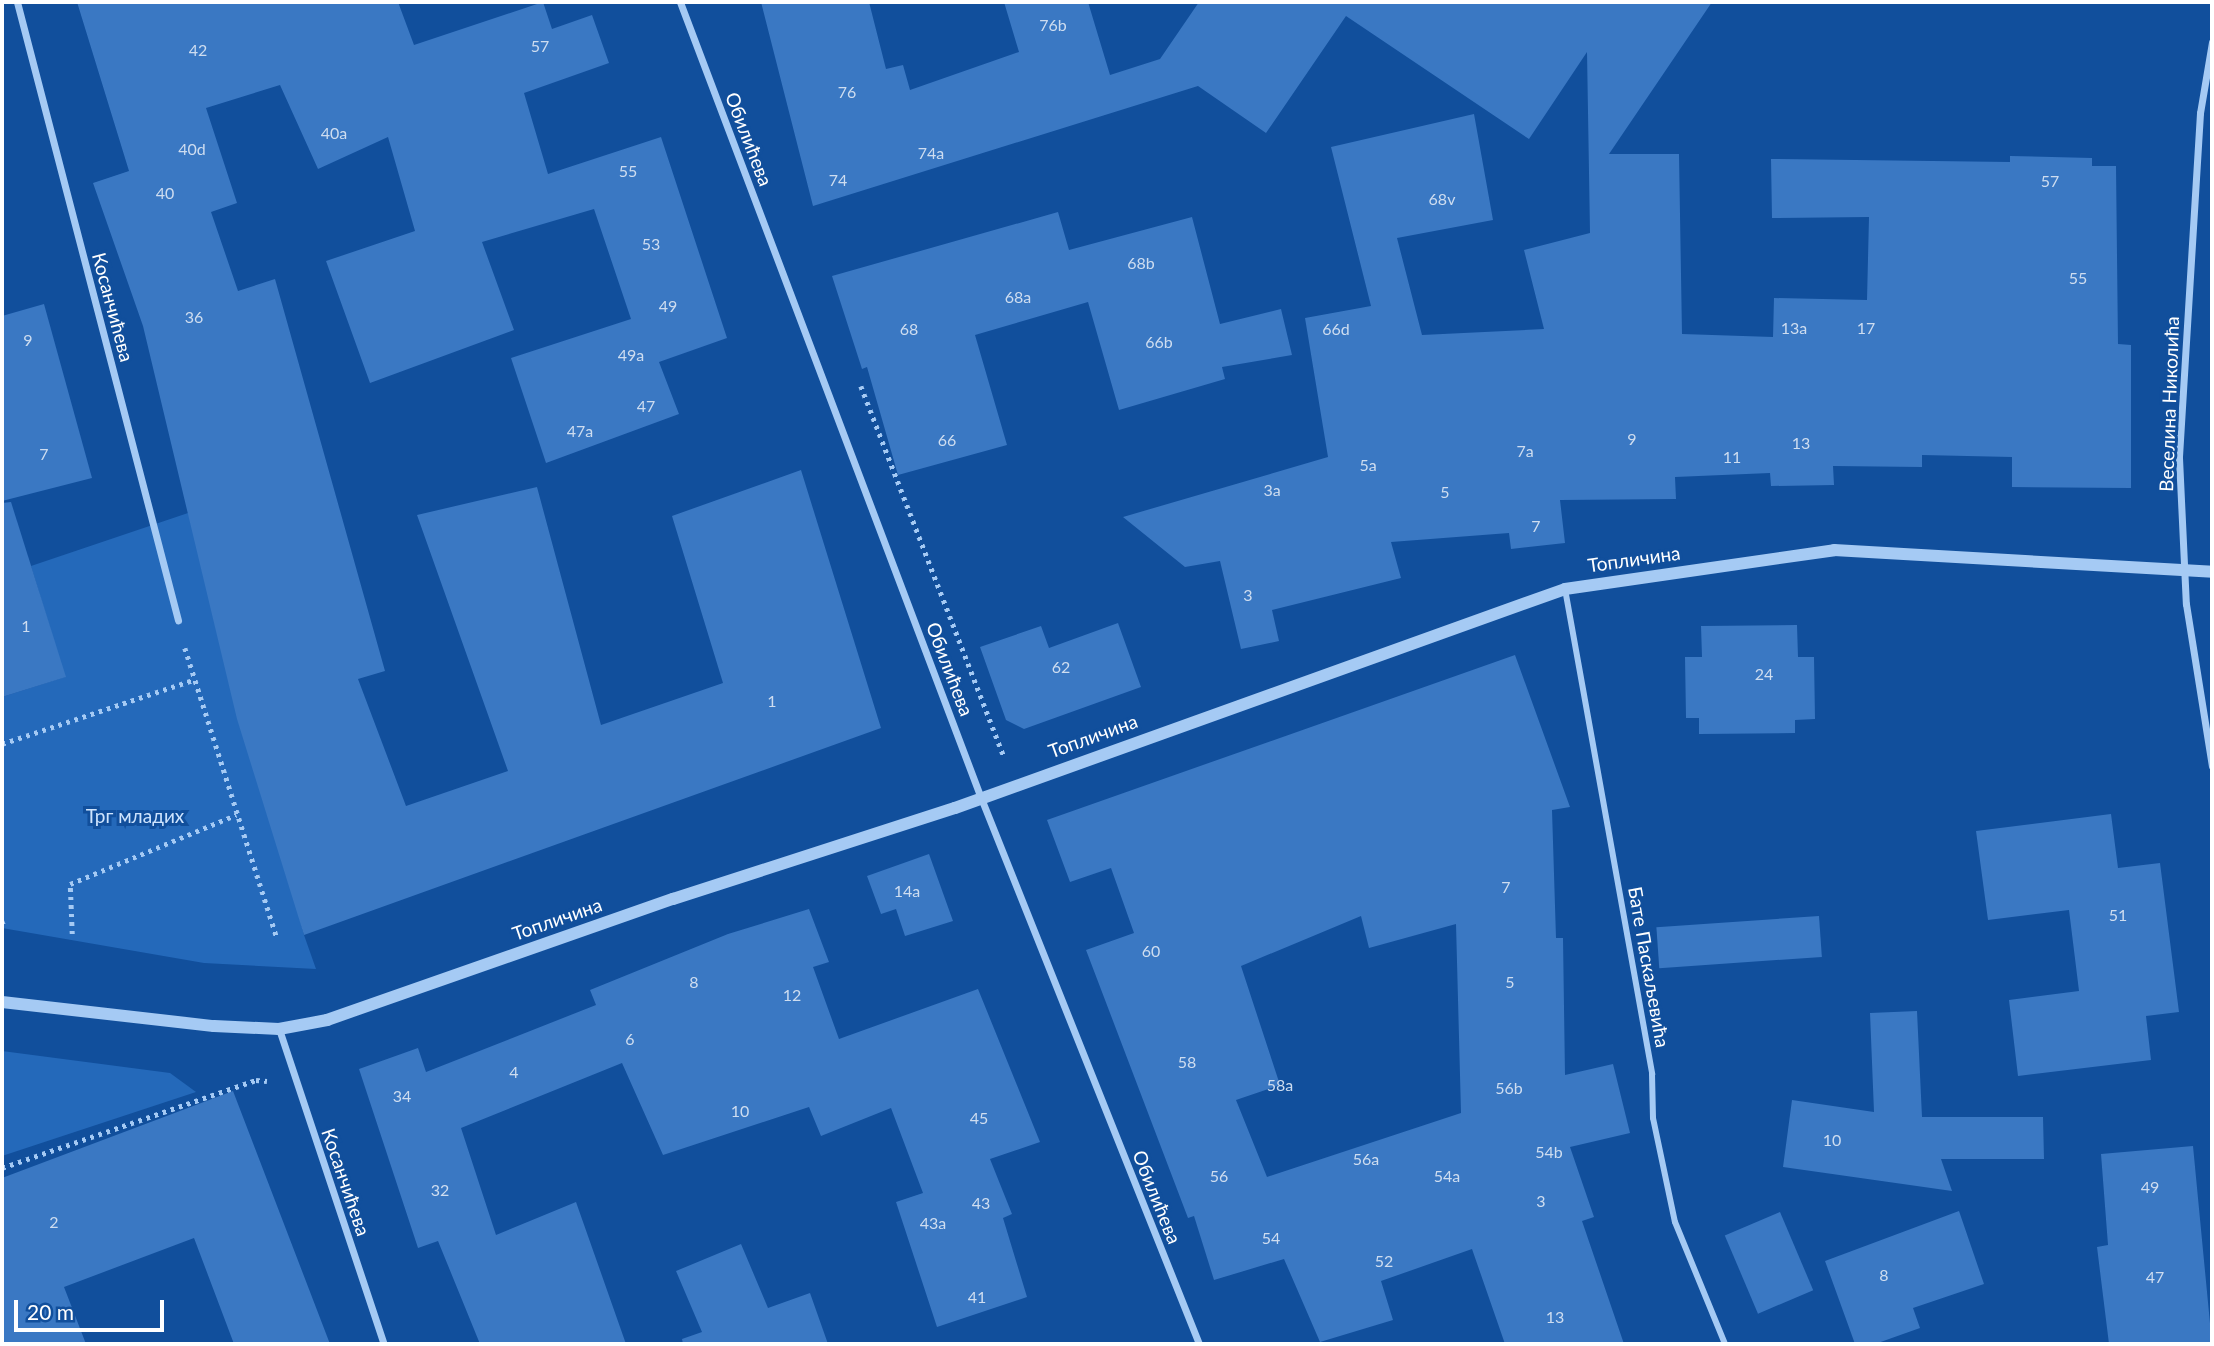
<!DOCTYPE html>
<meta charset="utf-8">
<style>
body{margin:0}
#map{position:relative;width:2214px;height:1346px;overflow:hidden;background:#114f9c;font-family:Lato,sans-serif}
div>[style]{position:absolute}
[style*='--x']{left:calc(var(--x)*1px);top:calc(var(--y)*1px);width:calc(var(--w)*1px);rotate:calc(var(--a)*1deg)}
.green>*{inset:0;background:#2469ba}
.building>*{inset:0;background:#3a78c3;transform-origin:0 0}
.path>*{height:4.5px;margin-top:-2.25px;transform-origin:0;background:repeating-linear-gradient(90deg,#a5caf4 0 3.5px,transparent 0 8.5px)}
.pedestrian>*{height:6px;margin:-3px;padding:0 3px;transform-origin:3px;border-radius:3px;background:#a5caf4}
.minor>*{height:7px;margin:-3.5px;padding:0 3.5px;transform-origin:3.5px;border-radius:3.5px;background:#a5caf4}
.tertiary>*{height:12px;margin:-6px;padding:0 6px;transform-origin:6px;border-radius:6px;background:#a5caf4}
span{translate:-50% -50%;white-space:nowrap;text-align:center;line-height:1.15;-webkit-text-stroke:6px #114f9c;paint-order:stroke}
.number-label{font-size:16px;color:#ceddf0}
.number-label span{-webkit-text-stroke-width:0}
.street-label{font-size:19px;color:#fff}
.park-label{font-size:19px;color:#cee4fe}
.frame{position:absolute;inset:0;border:4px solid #fff;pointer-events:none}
.scale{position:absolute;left:14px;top:1300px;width:150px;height:32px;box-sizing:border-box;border:4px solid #fff;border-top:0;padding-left:9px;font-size:21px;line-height:24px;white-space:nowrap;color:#fff;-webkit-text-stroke:5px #114f9c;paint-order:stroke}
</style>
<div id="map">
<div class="green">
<div style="clip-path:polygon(191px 512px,304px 935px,316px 969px,204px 963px,2px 928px,2px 697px,65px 677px,31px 566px)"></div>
<div style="clip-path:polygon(2px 1051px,170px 1073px,196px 1092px,2px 1156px)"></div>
</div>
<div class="building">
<div style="clip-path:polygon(77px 2px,398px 2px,414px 45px,543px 2px,552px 29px,592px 15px,609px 63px,524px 93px,548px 174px,661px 137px,727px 338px,659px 362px,679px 414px,546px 463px,511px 358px,631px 319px,594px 209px,482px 242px,514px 330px,370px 383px,326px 261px,415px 231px,388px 137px,318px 169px,280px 85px,206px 108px,237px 203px,211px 212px,238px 291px,275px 279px,385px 671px,358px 679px,406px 806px,508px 771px,417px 515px,537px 487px,601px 725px,723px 683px,672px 516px,801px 470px,881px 728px,304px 935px,237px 719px,143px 326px,93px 183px,129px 171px)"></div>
<div style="clip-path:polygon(761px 2px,869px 2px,886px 69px,903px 65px,910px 90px,1019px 52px,1004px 2px,1088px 2px,1110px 75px,1160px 59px,1199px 2px,1712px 2px,1609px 154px,1679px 154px,1682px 334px,1773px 337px,1774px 298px,1867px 300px,1869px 217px,1772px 218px,1771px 159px,2010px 162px,2010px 156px,2092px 158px,2092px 166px,2116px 166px,2118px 344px,2131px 345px,2131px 488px,2012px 487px,2012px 457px,1922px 455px,1922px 467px,1833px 466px,1834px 485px,1771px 486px,1770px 473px,1675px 477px,1676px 499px,1560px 500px,1565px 543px,1511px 549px,1509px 533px,1391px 542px,1401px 578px,1272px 610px,1279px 641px,1241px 649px,1220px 561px,1185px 567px,1123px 517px,1328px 457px,1305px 318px,1371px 306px,1331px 147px,1474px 114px,1493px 220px,1397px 238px,1422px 335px,1544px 329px,1524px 250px,1590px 233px,1587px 52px,1529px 139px,1346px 16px,1266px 133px,1198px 86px,813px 206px)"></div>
<div style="clip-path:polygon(1058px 212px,1069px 250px,1192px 217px,1220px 324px,1281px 309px,1292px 355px,1222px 367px,1225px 379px,1119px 410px,1088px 302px,975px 335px,1007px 445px,898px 475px,867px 367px,862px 369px,832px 276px)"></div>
<div style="clip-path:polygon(44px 304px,92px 478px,2px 501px,2px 316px)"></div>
<div style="clip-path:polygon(11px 502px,66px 677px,2px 697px,2px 503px)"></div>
<div style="clip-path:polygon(1118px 623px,1141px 687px,1024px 729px,1006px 720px,980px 647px,1041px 626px,1049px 648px)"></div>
<div style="clip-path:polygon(1797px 625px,1798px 657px,1814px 657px,1815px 719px,1795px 720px,1795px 733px,1699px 734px,1699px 718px,1686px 718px,1685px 657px,1702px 657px,1701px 626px)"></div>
<div style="clip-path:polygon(evenodd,1515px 655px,1570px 807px,1552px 810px,1556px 938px,1563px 938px,1565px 1075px,1613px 1064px,1630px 1133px,1570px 1147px,1594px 1217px,1582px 1221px,1624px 1344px,1505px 1344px,1472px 1249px,1381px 1281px,1393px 1320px,1320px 1342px,1284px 1259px,1214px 1280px,1194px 1216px,1188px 1218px,1086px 950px,1134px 933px,1111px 868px,1070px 882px,1047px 820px,1515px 655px,1361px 916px,1369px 948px,1456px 924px,1461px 1113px,1267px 1177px,1236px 1100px,1280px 1085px,1241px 966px,1361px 916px)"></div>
<div style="clip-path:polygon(2111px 814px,2118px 868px,2160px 863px,2179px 1012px,2146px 1016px,2151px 1060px,2018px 1076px,2009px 1000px,2079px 991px,2069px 910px,1988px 920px,1976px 831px)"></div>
<div style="clip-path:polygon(929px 854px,953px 921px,905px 936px,896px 909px,881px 914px,867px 876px)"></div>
<div style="clip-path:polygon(809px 909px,829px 962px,813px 967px,839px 1039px,978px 989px,1040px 1142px,990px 1159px,1012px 1214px,1003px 1218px,1027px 1297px,937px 1327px,896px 1202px,923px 1193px,891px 1108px,821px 1136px,809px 1107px,663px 1155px,622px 1063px,461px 1128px,496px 1235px,576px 1202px,626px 1344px,480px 1344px,438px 1241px,418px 1248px,359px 1069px,418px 1048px,426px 1072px,596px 1005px,590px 990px,728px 934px)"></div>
<div style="left:1819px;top:916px;width:41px;height:163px;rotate:86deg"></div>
<div style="clip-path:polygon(1917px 1011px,1922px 1117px,2043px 1117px,2044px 1159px,1941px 1159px,1952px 1191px,1783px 1167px,1792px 1100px,1874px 1112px,1870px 1013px)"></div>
<div style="clip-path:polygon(233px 1091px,330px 1344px,234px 1344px,194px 1238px,64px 1287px,86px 1344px,2px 1344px,2px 1178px)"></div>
<div style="clip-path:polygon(2193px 1146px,2212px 1344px,2109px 1344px,2097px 1247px,2108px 1245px,2101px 1154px)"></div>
<div style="clip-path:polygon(1959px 1211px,1984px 1284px,1913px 1308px,1920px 1328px,1875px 1344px,1855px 1344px,1825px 1261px)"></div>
<div style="left:1780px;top:1212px;width:85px;height:60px;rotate:67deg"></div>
<div style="clip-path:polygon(741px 1244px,768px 1308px,810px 1293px,828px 1344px,683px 1344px,682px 1339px,702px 1332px,676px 1271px)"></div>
</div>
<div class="path">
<div style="--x:861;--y:386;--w:398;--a:68.9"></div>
<div style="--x:185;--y:648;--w:304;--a:72.4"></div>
<div style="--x:2;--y:744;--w:201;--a:-18.5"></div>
<div style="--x:2;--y:921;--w:5;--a:68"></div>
<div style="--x:72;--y:934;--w:50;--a:-92.3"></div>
<div style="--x:70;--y:884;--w:180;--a:-22.6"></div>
<div style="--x:2;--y:1168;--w:269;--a:-19.1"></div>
<div style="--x:256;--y:1080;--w:11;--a:5"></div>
</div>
<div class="pedestrian">
<div style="--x:1565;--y:589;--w:493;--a:79.8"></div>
<div style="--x:1652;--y:1074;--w:44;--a:88.7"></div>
<div style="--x:1653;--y:1118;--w:106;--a:78.1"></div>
<div style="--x:1675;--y:1222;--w:132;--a:67.7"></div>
</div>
<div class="minor">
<div style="--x:17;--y:2;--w:639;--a:75.4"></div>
<div style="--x:680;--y:2;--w:851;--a:69.29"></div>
<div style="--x:981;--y:798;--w:588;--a:68.23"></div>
<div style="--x:2212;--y:42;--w:72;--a:99.6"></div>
<div style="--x:2200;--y:113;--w:346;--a:93.5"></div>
<div style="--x:2179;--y:458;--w:146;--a:87.3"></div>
<div style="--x:2186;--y:604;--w:164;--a:80.9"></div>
<div style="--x:279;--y:1029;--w:332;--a:71.6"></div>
</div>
<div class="tertiary">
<div style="--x:2;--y:1002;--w:213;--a:6.5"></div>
<div style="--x:214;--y:1026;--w:65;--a:2.6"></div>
<div style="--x:279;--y:1029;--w:49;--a:-10.6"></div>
<div style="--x:327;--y:1020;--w:367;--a:-19.3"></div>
<div style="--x:673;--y:899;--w:296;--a:-17.9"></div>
<div style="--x:955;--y:808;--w:648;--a:-19.75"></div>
<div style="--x:1565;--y:589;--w:272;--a:-8.2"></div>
<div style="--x:1834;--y:550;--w:379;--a:3.3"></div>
</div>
<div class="number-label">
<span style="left:1053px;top:25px">76b</span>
<span style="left:540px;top:46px">57</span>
<span style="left:198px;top:50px">42</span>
<span style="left:847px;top:92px">76</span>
<span style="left:334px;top:133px">40a</span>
<span style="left:192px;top:149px">40d</span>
<span style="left:931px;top:153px">74a</span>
<span style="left:628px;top:171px">55</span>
<span style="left:838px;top:180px">74</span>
<span style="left:2050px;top:181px">57</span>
<span style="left:165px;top:193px">40</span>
<span style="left:1442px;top:199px">68v</span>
<span style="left:651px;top:244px">53</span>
<span style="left:1141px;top:263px">68b</span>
<span style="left:2078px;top:278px">55</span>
<span style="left:1018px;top:297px">68a</span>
<span style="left:668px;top:306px">49</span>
<span style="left:194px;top:317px">36</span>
<span style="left:1794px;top:328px">13a</span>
<span style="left:1866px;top:328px">17</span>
<span style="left:909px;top:329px">68</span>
<span style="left:1336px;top:329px">66d</span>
<span style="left:28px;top:340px">9</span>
<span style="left:1159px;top:342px">66b</span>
<span style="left:631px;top:355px">49a</span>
<span style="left:646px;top:406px">47</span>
<span style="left:580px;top:431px">47a</span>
<span style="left:1632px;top:439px">9</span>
<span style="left:947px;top:440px">66</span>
<span style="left:1801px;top:443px">13</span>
<span style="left:1525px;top:451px">7a</span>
<span style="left:44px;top:454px">7</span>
<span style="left:1732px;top:457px">11</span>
<span style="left:1368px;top:465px">5a</span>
<span style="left:1272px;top:490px">3a</span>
<span style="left:1445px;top:492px">5</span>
<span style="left:1536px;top:526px">7</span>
<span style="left:1248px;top:595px">3</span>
<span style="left:26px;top:626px">1</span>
<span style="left:1061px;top:667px">62</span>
<span style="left:1764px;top:674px">24</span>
<span style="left:772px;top:701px">1</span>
<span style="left:1506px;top:887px">7</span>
<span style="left:907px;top:891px">14a</span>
<span style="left:2118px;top:915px">51</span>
<span style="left:1151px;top:951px">60</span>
<span style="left:694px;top:982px">8</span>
<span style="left:1510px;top:982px">5</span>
<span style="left:792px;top:995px">12</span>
<span style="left:630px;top:1039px">6</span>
<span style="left:1187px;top:1062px">58</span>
<span style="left:514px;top:1072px">4</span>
<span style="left:1280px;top:1085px">58a</span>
<span style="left:1509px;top:1088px">56b</span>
<span style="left:402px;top:1096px">34</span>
<span style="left:740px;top:1111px">10</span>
<span style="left:979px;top:1118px">45</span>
<span style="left:1832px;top:1140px">10</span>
<span style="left:1549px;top:1152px">54b</span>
<span style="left:1366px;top:1159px">56a</span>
<span style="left:1219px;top:1176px">56</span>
<span style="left:1447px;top:1176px">54a</span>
<span style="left:2150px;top:1187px">49</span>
<span style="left:440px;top:1190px">32</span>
<span style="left:1541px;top:1201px">3</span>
<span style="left:981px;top:1203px">43</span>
<span style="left:54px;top:1222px">2</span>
<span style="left:933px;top:1223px">43a</span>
<span style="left:1271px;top:1238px">54</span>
<span style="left:1384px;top:1261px">52</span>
<span style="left:1884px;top:1275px">8</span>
<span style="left:2155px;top:1277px">47</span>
<span style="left:977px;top:1297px">41</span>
<span style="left:1555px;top:1317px">13</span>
</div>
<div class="street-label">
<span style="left:749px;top:139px;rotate:69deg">Обилићева</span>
<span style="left:113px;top:307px;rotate:75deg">Косанчићева</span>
<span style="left:2169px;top:404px;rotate:-88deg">Веселина Николића</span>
<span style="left:1634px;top:559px;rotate:-8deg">Топличина</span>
<span style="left:950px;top:669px;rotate:69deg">Обилићева</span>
<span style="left:1093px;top:736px;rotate:-20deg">Топличина</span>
<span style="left:557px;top:919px;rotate:-19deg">Топличина</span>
<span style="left:1649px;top:967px;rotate:80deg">Бате Паскаљевића</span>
<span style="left:346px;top:1182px;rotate:71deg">Косанчићева</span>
<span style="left:1157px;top:1197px;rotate:68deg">Обилићева</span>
</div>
<div class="park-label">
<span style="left:135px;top:816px">Трг младих</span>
</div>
<div class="frame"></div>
<div class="scale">20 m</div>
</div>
